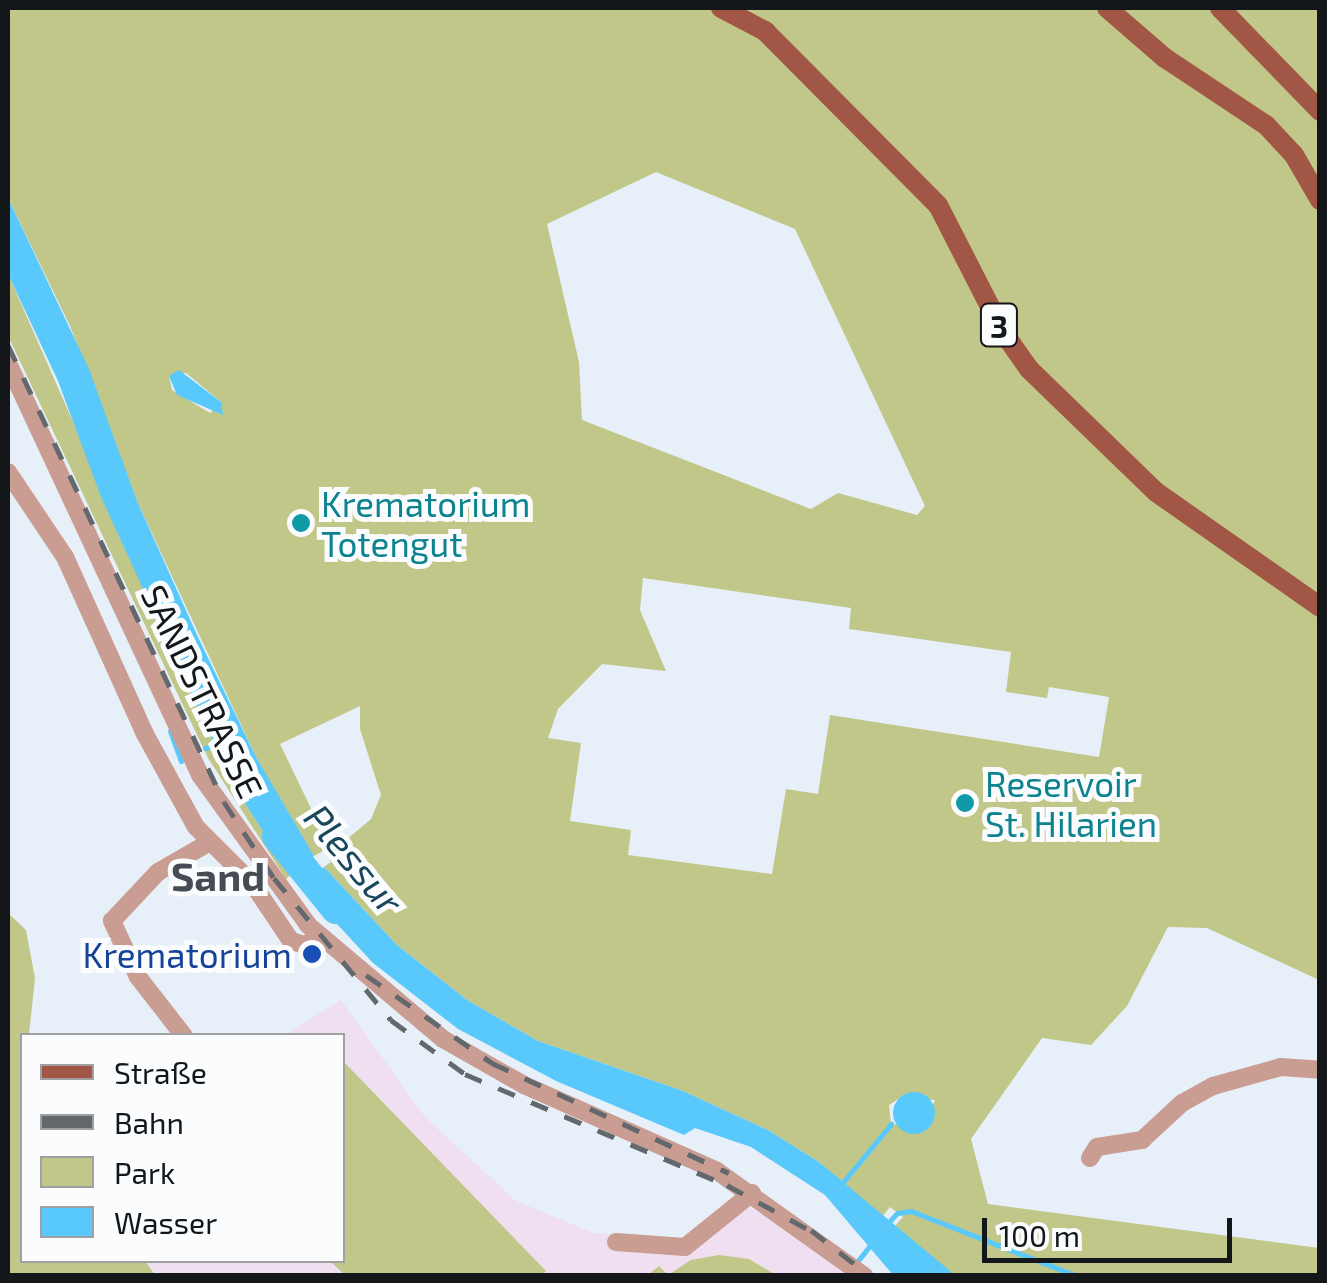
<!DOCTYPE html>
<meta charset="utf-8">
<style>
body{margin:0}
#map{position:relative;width:1327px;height:1283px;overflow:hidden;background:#e7f0f9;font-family:"Exo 2",sans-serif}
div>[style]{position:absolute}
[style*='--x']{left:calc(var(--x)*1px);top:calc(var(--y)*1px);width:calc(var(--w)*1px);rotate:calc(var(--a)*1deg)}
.education>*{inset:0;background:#efdff0}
.green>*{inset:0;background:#c0c789}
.water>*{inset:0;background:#59c9fb}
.round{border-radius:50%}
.stream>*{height:5px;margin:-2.5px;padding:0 2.5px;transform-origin:2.5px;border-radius:2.5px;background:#59c9fb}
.river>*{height:30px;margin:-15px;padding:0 15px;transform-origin:15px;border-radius:15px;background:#59c9fb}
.minor>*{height:18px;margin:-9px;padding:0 9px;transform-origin:9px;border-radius:9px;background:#c99d92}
.major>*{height:20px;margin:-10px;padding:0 10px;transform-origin:10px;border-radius:10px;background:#a25645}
.rail>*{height:5px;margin-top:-2.5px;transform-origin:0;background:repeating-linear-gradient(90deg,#63686c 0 18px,transparent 0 36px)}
.dots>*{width:28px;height:28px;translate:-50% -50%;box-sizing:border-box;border:5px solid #fbfcfe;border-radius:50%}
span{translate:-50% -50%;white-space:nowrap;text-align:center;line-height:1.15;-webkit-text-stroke:10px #fbfcfe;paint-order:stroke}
.shield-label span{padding:2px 8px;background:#fbfcfe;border:2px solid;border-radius:8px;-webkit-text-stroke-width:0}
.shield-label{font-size:32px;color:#141719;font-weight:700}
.culture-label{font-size:35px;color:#0d838f}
.left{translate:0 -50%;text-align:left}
.street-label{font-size:35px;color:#141719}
.transit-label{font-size:35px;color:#164399}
.right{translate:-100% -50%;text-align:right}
.water-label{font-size:38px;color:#18475c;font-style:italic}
.quarter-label{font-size:40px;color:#454c53;font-weight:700}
.frame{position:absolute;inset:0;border:10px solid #141719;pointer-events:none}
.legend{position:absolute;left:20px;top:1033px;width:325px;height:230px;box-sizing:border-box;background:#fbfcfe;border:2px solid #9fa0a2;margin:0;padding:12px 18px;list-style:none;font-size:30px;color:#141719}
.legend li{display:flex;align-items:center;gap:20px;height:50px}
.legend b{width:50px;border:2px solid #9fa0a2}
.scale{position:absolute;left:982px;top:1218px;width:250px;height:45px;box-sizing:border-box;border:5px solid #141719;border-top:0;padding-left:12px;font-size:30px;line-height:35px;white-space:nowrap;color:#141719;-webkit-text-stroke:8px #fbfcfe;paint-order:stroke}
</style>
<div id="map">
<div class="education">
<div style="clip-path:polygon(341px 1000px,425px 1117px,516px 1201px,594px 1233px,693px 1239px,734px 1196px,851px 1275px,155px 1276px,145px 1261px,342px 1260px,342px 1036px,285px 1035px)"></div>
</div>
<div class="green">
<div style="clip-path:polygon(evenodd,8px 8px,1319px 8px,1319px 980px,1207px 928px,1168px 927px,1127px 1006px,1091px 1045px,1042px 1038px,971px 1139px,988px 1204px,1319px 1248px,1319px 1275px,955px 1275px,894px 1227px,903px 1217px,890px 1207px,881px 1218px,819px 1162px,768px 1130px,683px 1091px,538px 1041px,467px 1000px,397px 945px,324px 867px,331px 862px,323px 851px,314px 856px,309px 850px,255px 755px,137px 501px,70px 326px,8px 198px,8px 8px,656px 172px,795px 229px,925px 506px,917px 515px,838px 493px,811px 509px,582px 420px,579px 362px,547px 224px,656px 172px,8px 8px,186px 373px,221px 402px,210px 413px,172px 390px,169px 376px,186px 373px,8px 8px,643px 578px,851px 608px,849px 629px,1011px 652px,1006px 692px,1047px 698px,1049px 687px,1109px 697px,1099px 757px,830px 715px,818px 794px,786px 789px,772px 874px,628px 855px,631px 830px,570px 821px,581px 743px,548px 738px,558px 709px,602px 664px,666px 671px,640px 610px,643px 578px,8px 8px,360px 706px,360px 729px,381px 795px,371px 819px,332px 852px,280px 744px,360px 706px,8px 8px,900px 1098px,935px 1100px,924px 1128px,891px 1124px,889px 1105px,900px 1098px)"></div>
<div style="clip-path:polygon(8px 274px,232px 783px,291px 875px,286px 879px,208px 758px,8px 336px)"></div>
<div style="clip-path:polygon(8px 913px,26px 930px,35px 978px,29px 1035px,22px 1036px,22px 1260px,145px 1261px,155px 1275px,8px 1275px)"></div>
<div style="clip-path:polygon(343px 1061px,546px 1271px,541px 1275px,345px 1275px,330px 1261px,342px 1260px)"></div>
<div style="clip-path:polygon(719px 1255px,749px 1259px,776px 1275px,648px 1275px,659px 1266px,668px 1275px,691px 1260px)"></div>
</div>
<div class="water">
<div style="clip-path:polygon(8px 198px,89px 369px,137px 501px,198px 637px,255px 755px,314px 856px,291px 875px,232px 783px,101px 497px,58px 381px,8px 274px)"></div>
<div style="clip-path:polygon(179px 370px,221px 402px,223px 415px,177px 395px,169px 376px)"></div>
<div style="clip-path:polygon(324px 867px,397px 945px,467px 1000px,538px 1041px,683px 1091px,768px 1130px,819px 1162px,955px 1275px,893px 1275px,825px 1195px,751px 1147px,695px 1128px,684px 1135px,556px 1081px,458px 1029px,373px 963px,301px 885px)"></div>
<div class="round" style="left:893px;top:1092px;width:42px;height:42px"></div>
</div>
<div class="stream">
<div style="--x:170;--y:731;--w:32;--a:70"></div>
<div style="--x:205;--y:748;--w:17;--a:-13"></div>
<div style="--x:839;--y:1187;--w:82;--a:-50.5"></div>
<div style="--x:885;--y:1226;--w:18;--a:-47"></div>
<div style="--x:897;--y:1213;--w:14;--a:-8"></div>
<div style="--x:911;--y:1211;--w:178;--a:21.4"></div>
<div style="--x:846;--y:1276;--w:37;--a:-52"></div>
</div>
<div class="river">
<div style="--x:277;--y:836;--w:94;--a:51.1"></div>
</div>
<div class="minor">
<div style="--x:8;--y:363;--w:455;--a:65"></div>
<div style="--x:200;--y:775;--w:185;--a:54.2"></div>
<div style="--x:308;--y:925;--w:177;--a:40.2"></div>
<div style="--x:443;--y:1039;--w:93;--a:29.6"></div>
<div style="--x:524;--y:1085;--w:211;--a:24"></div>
<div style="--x:717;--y:1171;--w:181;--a:35.5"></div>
<div style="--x:8;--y:472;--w:102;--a:56.2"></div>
<div style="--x:65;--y:557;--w:194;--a:65.7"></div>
<div style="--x:145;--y:734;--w:106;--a:61.3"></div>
<div style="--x:196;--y:827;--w:79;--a:45"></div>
<div style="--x:252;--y:883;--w:70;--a:56.1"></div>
<div style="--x:291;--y:941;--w:15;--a:16"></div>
<div style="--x:305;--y:945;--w:17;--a:-28"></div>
<div style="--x:184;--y:1036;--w:75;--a:-127.9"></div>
<div style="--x:138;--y:977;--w:62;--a:-114.9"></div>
<div style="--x:112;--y:921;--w:67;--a:-46.8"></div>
<div style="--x:158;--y:872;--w:60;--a:-30"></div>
<div style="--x:1090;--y:1158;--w:13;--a:-58"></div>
<div style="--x:1097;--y:1147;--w:46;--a:-8.8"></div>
<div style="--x:1142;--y:1140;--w:54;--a:-42.8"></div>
<div style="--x:1182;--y:1103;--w:35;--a:-29"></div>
<div style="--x:1213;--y:1086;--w:71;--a:-15.6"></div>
<div style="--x:1281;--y:1067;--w:39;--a:4"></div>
<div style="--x:616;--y:1242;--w:69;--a:4.1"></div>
<div style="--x:685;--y:1247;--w:86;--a:-38.9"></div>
</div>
<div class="major">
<div style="--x:721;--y:8;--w:50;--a:27.6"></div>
<div style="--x:765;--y:31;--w:245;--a:45.2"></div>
<div style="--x:938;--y:205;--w:143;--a:62.9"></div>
<div style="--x:1003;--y:332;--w:45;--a:54.9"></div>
<div style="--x:1029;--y:369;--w:177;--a:44.1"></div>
<div style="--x:1156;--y:492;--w:200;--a:35"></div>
<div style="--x:1107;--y:8;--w:77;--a:40.8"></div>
<div style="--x:1165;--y:58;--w:121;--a:33.6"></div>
<div style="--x:1266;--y:125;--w:41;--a:47"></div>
<div style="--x:1294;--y:155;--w:52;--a:60"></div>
<div style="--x:1220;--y:8;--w:144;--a:45.8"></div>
</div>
<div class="rail">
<div style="--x:8;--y:345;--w:505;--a:64.7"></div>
<div style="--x:224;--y:802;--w:91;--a:56.7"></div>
<div style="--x:274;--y:878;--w:184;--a:50.5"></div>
<div style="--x:391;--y:1020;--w:92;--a:36.1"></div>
<div style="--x:465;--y:1074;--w:285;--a:23"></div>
<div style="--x:727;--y:1185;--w:106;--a:28.7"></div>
<div style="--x:366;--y:975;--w:154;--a:34.9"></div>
<div style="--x:492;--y:1063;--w:261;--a:24.9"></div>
<div style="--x:811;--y:1230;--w:75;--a:37.9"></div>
</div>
<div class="dots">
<div style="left:301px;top:523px;background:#0f9aa8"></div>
<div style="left:965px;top:803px;background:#0f9aa8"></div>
<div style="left:312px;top:954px;background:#1a4fb4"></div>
</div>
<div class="shield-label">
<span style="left:999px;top:325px">3</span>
</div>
<div class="culture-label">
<span class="left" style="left:321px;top:523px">Krematorium<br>Totengut</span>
<span class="left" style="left:985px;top:803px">Reservoir<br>St. Hilarien</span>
</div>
<div class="street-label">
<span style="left:203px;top:691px;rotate:64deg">SANDSTRASSE</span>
</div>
<div class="transit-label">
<span class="right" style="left:292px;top:954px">Krematorium</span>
</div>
<div class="water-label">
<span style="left:354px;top:859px;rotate:50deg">Plessur</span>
</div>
<div class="quarter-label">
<span style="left:218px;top:875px">Sand</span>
</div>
<div class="frame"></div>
<ul class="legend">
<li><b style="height:12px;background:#a25645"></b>Straße</li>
<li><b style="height:12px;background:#63686c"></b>Bahn</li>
<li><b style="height:28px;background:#c0c789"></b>Park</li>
<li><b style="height:28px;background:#59c9fb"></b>Wasser</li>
</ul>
<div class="scale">100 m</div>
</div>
